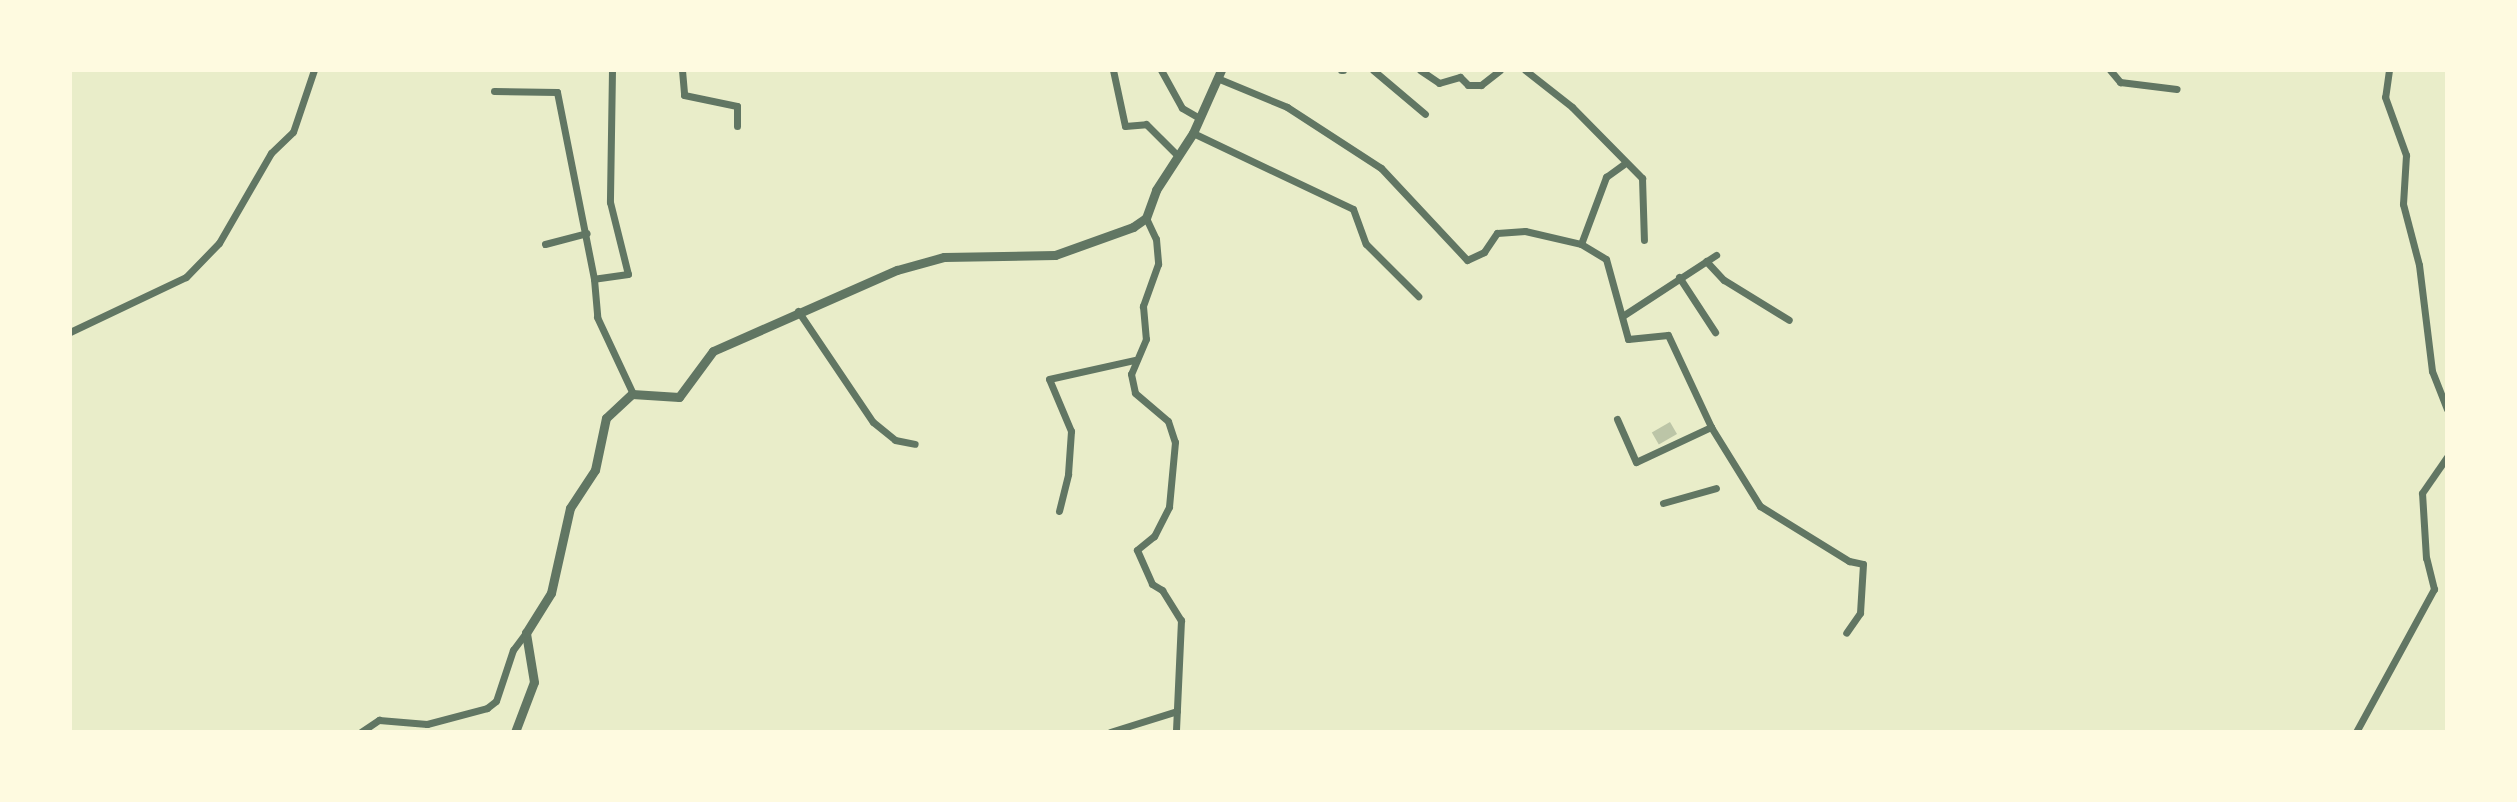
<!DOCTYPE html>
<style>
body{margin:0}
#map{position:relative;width:2517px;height:802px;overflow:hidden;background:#e9edc9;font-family:"Source Serif 4",serif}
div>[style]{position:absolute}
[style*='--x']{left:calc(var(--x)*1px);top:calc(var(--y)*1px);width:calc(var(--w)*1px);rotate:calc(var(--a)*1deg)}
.building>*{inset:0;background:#bcc5a7;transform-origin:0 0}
.minor>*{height:7px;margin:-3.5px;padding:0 3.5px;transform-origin:3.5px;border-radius:3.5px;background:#617663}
.tertiary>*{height:9px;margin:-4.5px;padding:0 4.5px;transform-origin:4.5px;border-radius:4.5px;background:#617663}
span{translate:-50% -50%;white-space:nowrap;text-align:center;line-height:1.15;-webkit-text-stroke:8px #fefae0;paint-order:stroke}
.frame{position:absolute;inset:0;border:72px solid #fefae0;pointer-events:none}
</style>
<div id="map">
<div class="building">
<div style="left:1670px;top:422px;width:14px;height:21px;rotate:60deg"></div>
</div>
<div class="minor">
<div style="--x:612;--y:70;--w:132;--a:90.9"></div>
<div style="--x:610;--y:202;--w:74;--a:76"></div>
<div style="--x:628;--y:274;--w:34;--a:172"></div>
<div style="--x:594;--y:279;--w:38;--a:85"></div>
<div style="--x:597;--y:317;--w:85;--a:64.9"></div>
<div style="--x:682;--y:70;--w:25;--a:85"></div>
<div style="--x:684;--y:95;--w:54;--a:11.7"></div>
<div style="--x:737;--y:106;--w:20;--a:90"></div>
<div style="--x:1113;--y:70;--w:57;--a:77.9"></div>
<div style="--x:1125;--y:126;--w:21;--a:-5"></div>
<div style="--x:1146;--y:124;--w:45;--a:45"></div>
<div style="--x:1161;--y:70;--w:43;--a:61.1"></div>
<div style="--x:1182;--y:108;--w:20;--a:30"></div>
<div style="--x:1341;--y:70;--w:2;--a:0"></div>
<div style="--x:1373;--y:70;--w:68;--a:40.2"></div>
<div style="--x:1420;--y:70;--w:23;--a:34"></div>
<div style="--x:1439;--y:83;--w:22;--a:-16"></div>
<div style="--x:1460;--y:77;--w:11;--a:45"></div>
<div style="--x:1468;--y:85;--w:13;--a:0"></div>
<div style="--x:1481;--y:85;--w:24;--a:-38"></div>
<div style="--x:1525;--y:70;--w:60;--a:38.2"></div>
<div style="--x:1572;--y:107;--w:100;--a:45.4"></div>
<div style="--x:1642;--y:178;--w:62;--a:88.2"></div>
<div style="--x:2110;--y:70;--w:16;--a:50"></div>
<div style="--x:2120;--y:82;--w:57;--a:7"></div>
<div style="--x:2389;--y:70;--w:27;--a:98"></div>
<div style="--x:2385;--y:97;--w:62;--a:70.1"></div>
<div style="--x:2406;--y:155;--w:49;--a:93.5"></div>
<div style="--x:2403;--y:204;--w:63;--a:75.3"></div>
<div style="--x:2419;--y:265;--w:107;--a:83"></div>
<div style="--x:2432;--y:371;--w:41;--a:68.5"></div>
<div style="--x:1217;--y:78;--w:76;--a:22.5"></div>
<div style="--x:1287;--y:107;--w:112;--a:33"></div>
<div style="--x:1381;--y:168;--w:126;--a:46.9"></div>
<div style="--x:1467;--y:260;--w:19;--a:-25"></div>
<div style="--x:1484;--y:252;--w:23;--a:-56"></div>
<div style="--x:1497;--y:233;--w:28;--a:-4"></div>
<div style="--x:1525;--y:231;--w:57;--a:13.1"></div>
<div style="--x:1581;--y:244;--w:29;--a:31"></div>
<div style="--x:1606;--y:259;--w:83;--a:74.6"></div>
<div style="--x:1628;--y:339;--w:40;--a:-5.7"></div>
<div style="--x:1668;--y:335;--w:102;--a:64.9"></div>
<div style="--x:1711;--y:427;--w:93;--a:58.2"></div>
<div style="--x:1760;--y:506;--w:105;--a:31.7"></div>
<div style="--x:1849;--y:561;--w:14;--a:12"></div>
<div style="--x:1863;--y:564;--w:49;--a:93.5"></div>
<div style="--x:1860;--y:613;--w:24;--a:125"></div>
<div style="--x:494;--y:91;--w:63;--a:0.9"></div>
<div style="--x:557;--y:92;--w:191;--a:78.8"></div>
<div style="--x:1193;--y:133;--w:177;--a:25.4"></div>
<div style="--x:1353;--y:209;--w:37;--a:70"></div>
<div style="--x:1366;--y:244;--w:74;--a:45"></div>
<div style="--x:1146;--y:218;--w:23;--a:65"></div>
<div style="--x:1156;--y:239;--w:25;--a:85"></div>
<div style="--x:1158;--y:264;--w:45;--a:109.7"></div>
<div style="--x:1143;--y:306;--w:33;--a:85"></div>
<div style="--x:1146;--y:339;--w:38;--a:113"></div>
<div style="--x:1131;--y:374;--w:19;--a:78"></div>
<div style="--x:1135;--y:393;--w:43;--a:40.3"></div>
<div style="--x:1168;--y:421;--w:22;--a:72"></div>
<div style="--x:1175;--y:442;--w:65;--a:95.3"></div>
<div style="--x:1169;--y:507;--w:33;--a:117"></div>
<div style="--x:1154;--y:536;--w:22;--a:141"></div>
<div style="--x:1137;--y:550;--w:37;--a:66"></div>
<div style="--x:1152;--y:584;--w:12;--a:31"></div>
<div style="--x:1162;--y:590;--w:36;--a:58"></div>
<div style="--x:1181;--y:620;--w:112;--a:92.6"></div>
<div style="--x:545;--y:244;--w:43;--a:-14.7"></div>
<div style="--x:1581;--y:244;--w:72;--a:-69.5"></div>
<div style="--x:1606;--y:177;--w:22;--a:-36"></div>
<div style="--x:1706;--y:261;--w:26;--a:47"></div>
<div style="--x:1724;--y:280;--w:76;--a:31.6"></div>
<div style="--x:1679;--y:277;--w:66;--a:56.8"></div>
<div style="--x:798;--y:311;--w:134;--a:56"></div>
<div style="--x:873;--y:422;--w:28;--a:39"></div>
<div style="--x:895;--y:440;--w:20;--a:11"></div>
<div style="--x:1624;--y:315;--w:110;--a:-33.1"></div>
<div style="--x:70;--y:332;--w:128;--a:-25.4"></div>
<div style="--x:186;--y:277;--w:47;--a:-45.9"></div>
<div style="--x:219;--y:243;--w:104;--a:-60"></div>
<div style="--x:271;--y:153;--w:30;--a:-44"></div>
<div style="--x:293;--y:132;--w:65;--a:-71.3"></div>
<div style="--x:1617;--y:419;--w:47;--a:66.2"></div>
<div style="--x:1636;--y:462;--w:83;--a:-25"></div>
<div style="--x:1663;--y:503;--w:55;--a:-15.8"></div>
<div style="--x:1059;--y:511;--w:38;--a:-76"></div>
<div style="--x:1068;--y:474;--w:43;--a:-86"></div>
<div style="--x:1071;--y:431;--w:56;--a:-112.9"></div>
<div style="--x:1049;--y:379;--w:88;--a:-12.5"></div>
<div style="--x:361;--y:732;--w:22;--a:-34"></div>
<div style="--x:379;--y:720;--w:48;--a:4.8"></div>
<div style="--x:427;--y:724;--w:62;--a:-14.9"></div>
<div style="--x:487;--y:708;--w:11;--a:-38"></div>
<div style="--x:496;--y:701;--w:54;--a:-71.6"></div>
<div style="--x:513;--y:650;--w:21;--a:-53"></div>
<div style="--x:1110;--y:732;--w:70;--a:-17.4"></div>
<div style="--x:2356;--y:732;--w:163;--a:-61.4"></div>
<div style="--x:2434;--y:589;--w:32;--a:-104"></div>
<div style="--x:2426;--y:558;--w:65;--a:-93.5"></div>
<div style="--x:2422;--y:493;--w:44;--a:-55.2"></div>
</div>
<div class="tertiary">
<div style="--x:515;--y:732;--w:53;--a:-69.2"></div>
<div style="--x:534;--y:682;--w:50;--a:-99.3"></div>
<div style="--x:526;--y:633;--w:47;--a:-58"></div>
<div style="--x:551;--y:593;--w:87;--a:-77.4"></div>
<div style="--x:570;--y:508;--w:45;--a:-56.7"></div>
<div style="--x:595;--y:470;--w:53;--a:-78.1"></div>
<div style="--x:606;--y:418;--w:35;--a:-43"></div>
<div style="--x:632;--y:394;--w:47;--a:3.7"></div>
<div style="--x:679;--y:397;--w:57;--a:-53.5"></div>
<div style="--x:713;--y:351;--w:201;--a:-23.8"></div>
<div style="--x:897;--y:270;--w:49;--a:-15.5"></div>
<div style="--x:944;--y:257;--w:111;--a:-1"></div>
<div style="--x:1055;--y:255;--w:83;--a:-19.7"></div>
<div style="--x:1133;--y:227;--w:16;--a:-35"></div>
<div style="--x:1146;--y:218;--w:30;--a:-70"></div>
<div style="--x:1156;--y:190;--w:68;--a:-57"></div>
<div style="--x:1193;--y:133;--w:69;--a:-66"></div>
</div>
<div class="frame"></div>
</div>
